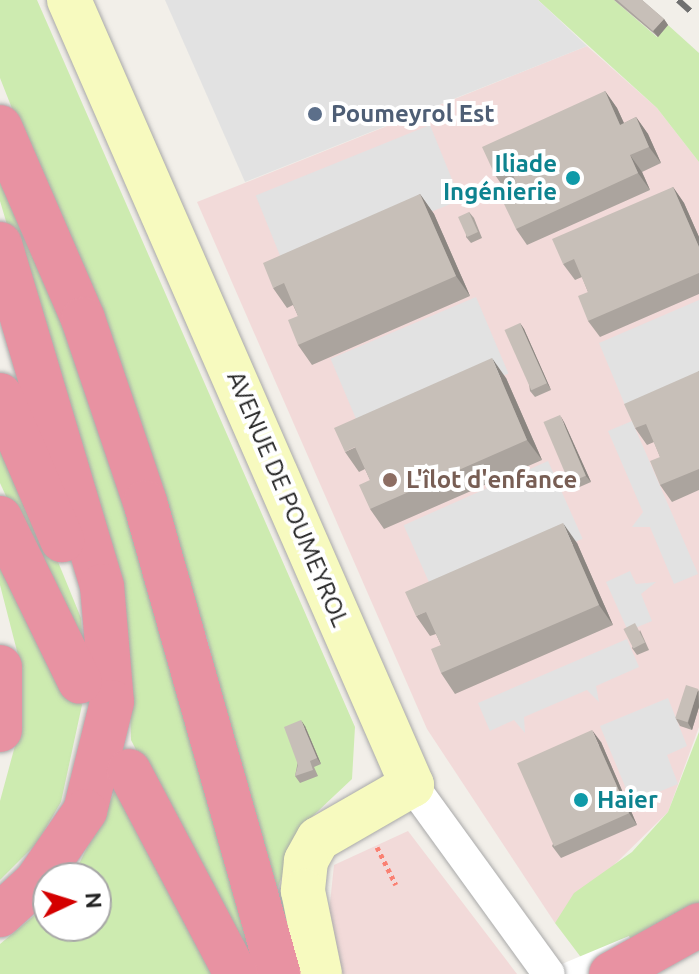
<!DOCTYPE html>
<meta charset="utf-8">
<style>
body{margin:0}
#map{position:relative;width:699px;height:974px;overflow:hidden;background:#f2efe9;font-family:Ubuntu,sans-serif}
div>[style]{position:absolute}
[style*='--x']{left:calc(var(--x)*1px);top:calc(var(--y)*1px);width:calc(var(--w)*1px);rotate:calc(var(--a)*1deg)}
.commercial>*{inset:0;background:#f2dad9}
.grass>*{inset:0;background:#cdebb0}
.parking>*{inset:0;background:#e2e2e2;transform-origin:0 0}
.pier>*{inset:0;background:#fff}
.path>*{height:5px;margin-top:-2.5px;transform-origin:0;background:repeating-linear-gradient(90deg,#fa8072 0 4px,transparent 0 8px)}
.roads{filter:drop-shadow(0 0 2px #a9a9a9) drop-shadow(0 0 2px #a9a9a9)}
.street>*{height:32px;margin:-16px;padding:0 16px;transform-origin:16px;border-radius:16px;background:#fff}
.secondary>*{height:44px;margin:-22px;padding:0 22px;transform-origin:22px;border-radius:22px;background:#f7fabf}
.highway>*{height:44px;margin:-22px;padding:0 22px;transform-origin:22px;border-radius:22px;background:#e892a2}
.rail>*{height:6px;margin-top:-3px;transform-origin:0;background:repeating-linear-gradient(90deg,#707070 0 16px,transparent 0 32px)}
.wall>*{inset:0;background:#aba49e}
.shaded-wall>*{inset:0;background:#8b8681}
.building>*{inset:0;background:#c7bfb8;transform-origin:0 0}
.dots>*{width:22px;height:22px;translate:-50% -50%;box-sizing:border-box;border:4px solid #fff;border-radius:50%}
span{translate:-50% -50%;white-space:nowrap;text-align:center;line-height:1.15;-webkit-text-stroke:8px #fff;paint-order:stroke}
.service-label{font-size:24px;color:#4e5e75;font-weight:700}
.left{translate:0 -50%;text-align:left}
.culture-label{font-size:24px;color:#0d838f;font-weight:700}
.right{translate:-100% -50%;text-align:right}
.education-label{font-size:24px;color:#785e54;font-weight:700}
.street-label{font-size:24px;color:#222}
.north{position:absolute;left:32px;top:862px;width:80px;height:80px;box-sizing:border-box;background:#fff;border:2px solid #a7a7a7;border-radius:50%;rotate:86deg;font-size:22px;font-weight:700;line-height:32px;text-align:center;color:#222}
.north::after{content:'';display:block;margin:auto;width:28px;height:36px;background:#d40000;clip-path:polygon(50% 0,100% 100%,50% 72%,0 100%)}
</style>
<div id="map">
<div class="commercial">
<div style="clip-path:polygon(587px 46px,657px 108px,699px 162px,699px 727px,668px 812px,555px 923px,427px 729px,197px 202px)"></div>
<div style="clip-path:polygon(408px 831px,517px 974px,341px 974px,328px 922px,334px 865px)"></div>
</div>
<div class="grass">
<div style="clip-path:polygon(0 0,37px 0,355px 727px,352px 779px,300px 828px,277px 890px,249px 820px,208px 641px,112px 362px,0 78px)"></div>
<div style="clip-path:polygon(538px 0,614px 0,657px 37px,668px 25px,699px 53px,699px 162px,657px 108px)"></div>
<div style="clip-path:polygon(0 147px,84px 361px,270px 974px,232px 937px,131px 740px,128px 633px,0 201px)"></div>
<div style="clip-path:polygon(0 420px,81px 618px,84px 666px,0 483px)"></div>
<div style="clip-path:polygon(0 551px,82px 705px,61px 802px,37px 843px,0 880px,0 801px,19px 731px,19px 659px,0 585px)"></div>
<div style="clip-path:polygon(699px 732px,699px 907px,583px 960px,555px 923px,574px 893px,632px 852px,668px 812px)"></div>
<div style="clip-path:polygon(119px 783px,225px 974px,0 974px,0 944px,48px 904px,48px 926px,96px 926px,96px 878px,72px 878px)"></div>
</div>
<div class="parking">
<div style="clip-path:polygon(165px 0,538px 0,587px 46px,245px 182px)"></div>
<div style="left:430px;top:125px;width:81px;height:188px;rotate:68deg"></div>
<div style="left:476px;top:297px;width:83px;height:158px;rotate:67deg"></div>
<div style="clip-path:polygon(699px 300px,699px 388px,630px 417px,599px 343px)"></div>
<div style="clip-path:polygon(632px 421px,698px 574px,674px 584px,650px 527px,632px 527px,643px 512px,608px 431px)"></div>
<div style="left:548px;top:461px;width:85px;height:158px;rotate:66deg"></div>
<div style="clip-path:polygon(630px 571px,636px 584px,656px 582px,641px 594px,652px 621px,628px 631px,606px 582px)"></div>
<div style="clip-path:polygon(627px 639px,639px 667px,596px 686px,599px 702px,587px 690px,524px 717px,525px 733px,514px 720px,490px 731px,478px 703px)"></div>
<div style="clip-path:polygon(668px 698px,687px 746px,667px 755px,678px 784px,632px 803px,600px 726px)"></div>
</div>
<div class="pier">
<div style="clip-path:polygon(629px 936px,649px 974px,538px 974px,569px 961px)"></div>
</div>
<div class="path">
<div style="--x:377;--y:847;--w:42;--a:63.4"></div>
</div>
<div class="roads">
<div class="street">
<div style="--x:412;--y:785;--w:233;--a:54.1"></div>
</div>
<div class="secondary">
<div style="--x:69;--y:0;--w:857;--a:66.4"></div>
<div style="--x:412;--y:785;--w:108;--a:150.1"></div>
<div style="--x:318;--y:839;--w:25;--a:119"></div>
<div style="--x:306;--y:861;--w:30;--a:96"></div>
<div style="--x:303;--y:891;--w:85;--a:78.4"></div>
</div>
<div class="highway">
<div style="--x:0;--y:127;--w:209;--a:66.6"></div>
<div style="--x:83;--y:319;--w:193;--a:71.3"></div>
<div style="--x:145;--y:502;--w:491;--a:74.2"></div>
<div style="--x:0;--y:244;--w:357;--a:73.4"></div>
<div style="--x:102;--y:586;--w:116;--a:85.1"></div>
<div style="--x:112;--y:702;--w:112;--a:103.9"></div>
<div style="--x:85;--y:811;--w:86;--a:124.6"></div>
<div style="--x:36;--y:882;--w:49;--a:137.5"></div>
<div style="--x:0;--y:395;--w:158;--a:66.8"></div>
<div style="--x:0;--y:518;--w:182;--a:64"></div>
<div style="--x:0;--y:667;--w:63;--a:90"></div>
<div style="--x:129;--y:771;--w:229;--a:62.2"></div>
<div style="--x:611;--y:974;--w:101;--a:-29.1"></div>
</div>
</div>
<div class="rail">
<div style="--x:678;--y:0;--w:28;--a:42"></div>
</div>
<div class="wall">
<div style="clip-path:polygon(614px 0,642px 0,664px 19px,668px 25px,658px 37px)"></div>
<div style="clip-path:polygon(605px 91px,617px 108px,624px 123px,636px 117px,648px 134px,661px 163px,642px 172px,650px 190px,527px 245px,516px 229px,522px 196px,518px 187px,507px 192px,495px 175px)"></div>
<div style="clip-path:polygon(673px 187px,684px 203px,699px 237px,699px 294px,600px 337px,588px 321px,588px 292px,582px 277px,575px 280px,563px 264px)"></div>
<div style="clip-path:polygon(420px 194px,434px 214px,470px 296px,312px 365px,298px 345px,298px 316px,293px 305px,287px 308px,273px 288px)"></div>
<div style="clip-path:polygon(469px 212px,474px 218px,482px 238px,471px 243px,466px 237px)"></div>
<div style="clip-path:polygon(520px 323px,524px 329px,551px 390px,535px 397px,530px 391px)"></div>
<div style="clip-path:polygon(699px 371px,699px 490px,672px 502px,660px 485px,660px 457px,654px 442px,647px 445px,635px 428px)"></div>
<div style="clip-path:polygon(506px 378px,542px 460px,384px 529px,370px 509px,370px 480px,365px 469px,359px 472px,345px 452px)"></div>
<div style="clip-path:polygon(564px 422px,591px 482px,575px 489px,571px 483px)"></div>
<div style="clip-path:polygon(577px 543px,613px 625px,455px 694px,441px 673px,441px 645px,436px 634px,430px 636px,416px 616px)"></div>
<div style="clip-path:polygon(640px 630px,649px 650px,637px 655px,632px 648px)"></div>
<div style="clip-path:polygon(699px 690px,699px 707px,692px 730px,680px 726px,676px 719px)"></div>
<div style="clip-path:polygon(305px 726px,321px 764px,314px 767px,318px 776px,300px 783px,295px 776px)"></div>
<div style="clip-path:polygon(601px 742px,637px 825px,561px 858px,552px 846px)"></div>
</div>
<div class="shaded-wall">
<div style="clip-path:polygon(664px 19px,668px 25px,658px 37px,653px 31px)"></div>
<div style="clip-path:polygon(605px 91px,617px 108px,632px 141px,620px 125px)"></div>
<div style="clip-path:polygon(636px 117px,648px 134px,661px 163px,649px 147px)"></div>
<div style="clip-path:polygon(630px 155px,642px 172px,650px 190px,638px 173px)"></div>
<div style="clip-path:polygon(673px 187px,684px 203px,699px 237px,699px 247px)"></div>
<div style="clip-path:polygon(420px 194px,434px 214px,470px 296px,456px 276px)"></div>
<div style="clip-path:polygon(520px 323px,524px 329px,551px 390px,547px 383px)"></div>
<div style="clip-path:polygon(492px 358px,506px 378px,542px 460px,527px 440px)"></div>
<div style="clip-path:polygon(560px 415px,564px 422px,591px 482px,586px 476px)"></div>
<div style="clip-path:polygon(563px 523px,577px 543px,613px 625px,599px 605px)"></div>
<div style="clip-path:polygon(698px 689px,699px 707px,692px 730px,688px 723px)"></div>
<div style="clip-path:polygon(301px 720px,305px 726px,321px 764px,317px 758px)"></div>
<div style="clip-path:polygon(592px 730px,601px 742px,637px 825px,629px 813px)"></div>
</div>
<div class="building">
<div style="clip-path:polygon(617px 0,642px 0,664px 19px,653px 31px)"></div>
<div style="clip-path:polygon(605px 91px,620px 125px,636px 117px,649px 147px,630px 155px,638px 173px,516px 229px,504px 204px,522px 196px,510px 168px,495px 175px,482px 147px)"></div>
<div style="clip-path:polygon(673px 187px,699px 247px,699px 273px,588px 321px,578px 296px,588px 292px,574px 259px,563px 264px,552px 239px)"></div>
<div style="clip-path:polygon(420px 194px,456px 276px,298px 345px,288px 320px,298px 316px,284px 283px,273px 288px,263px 263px)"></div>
<div style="left:469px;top:212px;width:22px;height:12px;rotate:66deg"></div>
<div style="left:520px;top:323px;width:66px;height:17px;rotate:66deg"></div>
<div style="clip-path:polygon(492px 358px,527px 440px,370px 509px,359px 485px,370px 480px,355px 447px,345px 452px,334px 428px)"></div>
<div style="clip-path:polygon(699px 371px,699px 469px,660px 485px,650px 461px,660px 457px,646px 424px,635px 428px,624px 404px)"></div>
<div style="left:560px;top:415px;width:66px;height:18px;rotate:67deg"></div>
<div style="clip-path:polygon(563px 523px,599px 605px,441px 673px,431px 649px,441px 645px,426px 612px,416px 616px,405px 592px)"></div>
<div style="left:635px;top:623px;width:22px;height:13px;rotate:63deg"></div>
<div style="left:686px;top:685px;width:13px;height:35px;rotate:18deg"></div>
<div style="clip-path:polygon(301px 720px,317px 758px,310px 761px,313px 770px,295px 776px,298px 765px,284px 727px)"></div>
<div style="left:592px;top:730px;width:91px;height:82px;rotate:66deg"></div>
</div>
<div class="dots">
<div style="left:315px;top:114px;background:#5c6f8a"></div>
<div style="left:573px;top:178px;background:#0f9aa8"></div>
<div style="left:390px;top:480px;background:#8d6e63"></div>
<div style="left:581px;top:800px;background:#0f9aa8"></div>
</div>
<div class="service-label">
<span class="left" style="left:331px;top:114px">Poumeyrol Est</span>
</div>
<div class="culture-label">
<span class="right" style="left:557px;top:178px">Iliade<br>Ingénierie</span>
<span class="left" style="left:597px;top:800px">Haier</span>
</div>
<div class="education-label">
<span class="left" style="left:406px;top:480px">L'îlot d'enfance</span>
</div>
<div class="street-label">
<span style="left:288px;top:499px;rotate:67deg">AVENUE DE POUMEYROL</span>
</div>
<div class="north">N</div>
</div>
